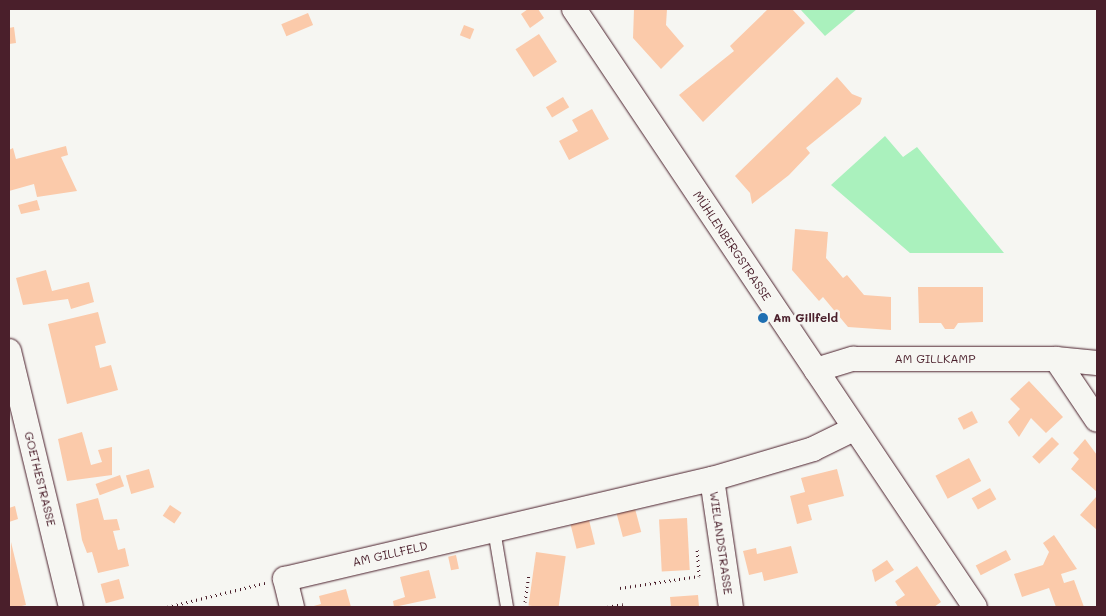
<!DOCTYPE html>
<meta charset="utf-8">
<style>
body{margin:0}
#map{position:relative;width:1106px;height:616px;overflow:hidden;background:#f6f6f2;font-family:Mali,sans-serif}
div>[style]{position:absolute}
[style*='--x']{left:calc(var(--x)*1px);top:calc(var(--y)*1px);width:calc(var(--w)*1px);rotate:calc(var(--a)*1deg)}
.green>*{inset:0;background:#aaf1bd}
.building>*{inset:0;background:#fbcaaa;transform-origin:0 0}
.path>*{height:3px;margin-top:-1.5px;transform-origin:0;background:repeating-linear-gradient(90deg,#4a1f2b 0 1px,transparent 0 5px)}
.roads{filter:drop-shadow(0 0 1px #4a1f2b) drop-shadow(0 0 1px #4a1f2b)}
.lane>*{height:12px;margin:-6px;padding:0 6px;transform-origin:6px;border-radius:6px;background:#f6f6f2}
.street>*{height:24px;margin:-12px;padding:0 12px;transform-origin:12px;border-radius:12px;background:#f6f6f2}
.dots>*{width:14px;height:14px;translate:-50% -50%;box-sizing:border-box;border:2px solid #f6f6f2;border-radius:50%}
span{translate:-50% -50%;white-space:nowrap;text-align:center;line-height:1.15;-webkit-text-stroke:5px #f6f6f2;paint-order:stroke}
.street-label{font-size:12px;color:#4a1f2b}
.poi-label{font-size:12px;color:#4a1f2b;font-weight:700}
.left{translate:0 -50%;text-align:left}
.frame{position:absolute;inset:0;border:10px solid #4a1f2b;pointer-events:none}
</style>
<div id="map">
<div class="green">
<div style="clip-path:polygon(800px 9px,857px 9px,825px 36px)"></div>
<div style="clip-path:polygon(885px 136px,903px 157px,917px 147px,1004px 253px,910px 253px,831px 185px)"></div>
</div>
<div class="building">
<div style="clip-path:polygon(528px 9px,538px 9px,544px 18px,530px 28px,521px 14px)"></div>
<div style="clip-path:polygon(634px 9px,667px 9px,666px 25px,684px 46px,661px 69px,633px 38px)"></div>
<div style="clip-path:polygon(768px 9px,792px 9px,805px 23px,703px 122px,679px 95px,734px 51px,730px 46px)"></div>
<div style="left:308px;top:13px;width:13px;height:29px;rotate:67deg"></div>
<div style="left:464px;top:25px;width:11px;height:11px;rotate:22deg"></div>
<div style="clip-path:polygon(14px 27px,16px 43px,9px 44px,9px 28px)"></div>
<div style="left:539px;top:34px;width:33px;height:28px;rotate:57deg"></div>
<div style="clip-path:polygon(837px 77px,852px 94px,862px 98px,860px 104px,806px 148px,810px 153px,789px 175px,752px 204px,750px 193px,735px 176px)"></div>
<div style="left:563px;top:97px;width:12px;height:20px;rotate:59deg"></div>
<div style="clip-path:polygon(592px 109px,609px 139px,569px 160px,559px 141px,578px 131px,572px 120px)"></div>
<div style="clip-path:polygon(66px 146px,68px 155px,61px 157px,77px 191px,37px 197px,34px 184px,9px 191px,9px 150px,13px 148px,16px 159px)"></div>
<div style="clip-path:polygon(37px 200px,40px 210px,21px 214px,18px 205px)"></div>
<div style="clip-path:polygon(795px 229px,828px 232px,826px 258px,843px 278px,847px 275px,864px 295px,891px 297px,891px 330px,848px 327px,823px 297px,819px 301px,792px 270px)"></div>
<div style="clip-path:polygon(46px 270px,52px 291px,89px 282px,94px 302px,71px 309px,68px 299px,23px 305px,16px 278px)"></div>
<div style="clip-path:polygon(918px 287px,983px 287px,983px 322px,958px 323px,954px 329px,945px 329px,941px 323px,919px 323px)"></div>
<div style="clip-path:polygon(98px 312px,106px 343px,95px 346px,100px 368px,111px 365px,118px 390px,67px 404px,48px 324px)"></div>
<div style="clip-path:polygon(1029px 381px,1063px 417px,1046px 433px,1031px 418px,1019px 437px,1008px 422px,1020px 409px,1010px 399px)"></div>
<div style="left:972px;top:411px;width:13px;height:16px;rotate:63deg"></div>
<div style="clip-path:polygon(82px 432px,91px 465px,102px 462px,98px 450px,112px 447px,112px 475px,67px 481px,58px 439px)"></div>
<div style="left:1052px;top:437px;width:10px;height:28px;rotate:45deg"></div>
<div style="clip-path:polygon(1085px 439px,1097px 455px,1097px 492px,1071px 469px,1079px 459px,1073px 453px)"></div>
<div style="left:969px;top:458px;width:26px;height:38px;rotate:62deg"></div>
<div style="left:149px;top:469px;width:19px;height:24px;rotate:74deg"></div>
<div style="clip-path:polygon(837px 469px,844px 496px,808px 505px,812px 520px,797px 524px,790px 496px,805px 492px,801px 478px)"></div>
<div style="left:120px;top:475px;width:12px;height:26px;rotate:70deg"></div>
<div style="left:990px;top:488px;width:13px;height:21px;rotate:61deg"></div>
<div style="clip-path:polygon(1096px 497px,1097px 498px,1097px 530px,1080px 515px)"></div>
<div style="clip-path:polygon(98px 498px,104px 520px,117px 519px,120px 530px,113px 531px,118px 550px,125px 548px,129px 566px,98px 573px,92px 552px,87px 553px,82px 540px,76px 504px)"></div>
<div style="left:170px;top:505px;width:14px;height:13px;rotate:34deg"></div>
<div style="left:634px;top:505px;width:28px;height:19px;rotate:75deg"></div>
<div style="clip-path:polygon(15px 506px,18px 519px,9px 522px,9px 508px)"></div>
<div style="left:588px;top:516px;width:29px;height:19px;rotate:76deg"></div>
<div style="left:687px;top:518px;width:52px;height:28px;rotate:87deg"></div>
<div style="clip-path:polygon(1054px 535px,1077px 569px,1061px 574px,1064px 583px,1074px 580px,1084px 607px,1056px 607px,1049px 588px,1022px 597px,1014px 574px,1043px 565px,1049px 552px,1043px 543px)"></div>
<div style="clip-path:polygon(11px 542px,26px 605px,17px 607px,9px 607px)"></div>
<div style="clip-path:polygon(791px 546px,798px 573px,764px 581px,762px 572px,749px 575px,743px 551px,756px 548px,757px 554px)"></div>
<div style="left:1006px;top:550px;width:11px;height:34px;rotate:63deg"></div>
<div style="left:536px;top:552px;width:30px;height:54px;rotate:8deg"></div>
<div style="left:456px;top:555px;width:14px;height:8px;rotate:78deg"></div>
<div style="clip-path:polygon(887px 560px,894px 570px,875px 582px,872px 570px)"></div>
<div style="clip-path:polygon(917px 566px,941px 602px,934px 607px,898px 607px,895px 602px,905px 595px,895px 581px)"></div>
<div style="clip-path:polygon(429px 570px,436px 598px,394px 607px,393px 601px,405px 597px,400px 577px)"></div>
<div style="left:119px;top:579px;width:20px;height:19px;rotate:75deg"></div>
<div style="clip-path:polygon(346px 589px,351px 607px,310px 607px,321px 604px,319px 596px)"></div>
<div style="clip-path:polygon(698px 595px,699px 607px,671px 607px,670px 597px)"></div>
</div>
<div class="path">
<div style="--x:620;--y:588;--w:80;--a:-8.6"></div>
<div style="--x:699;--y:576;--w:29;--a:-94"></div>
<div style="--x:525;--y:602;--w:27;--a:-82"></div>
<div style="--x:167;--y:607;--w:101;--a:-13.8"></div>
<div style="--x:607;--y:607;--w:16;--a:-11"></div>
</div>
<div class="roads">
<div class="lane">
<div style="--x:494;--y:530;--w:78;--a:80.4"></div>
</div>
<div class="street">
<div style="--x:574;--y:9;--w:720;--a:56.16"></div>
<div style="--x:9;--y:351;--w:263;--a:76.4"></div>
<div style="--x:1056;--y:359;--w:73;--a:56.1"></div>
<div style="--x:816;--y:370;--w:39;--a:-17"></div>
<div style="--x:853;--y:359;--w:203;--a:0"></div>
<div style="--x:1056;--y:359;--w:41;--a:5.6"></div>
<div style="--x:712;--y:479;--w:129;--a:81.6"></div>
<div style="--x:292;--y:607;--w:29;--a:-104"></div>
<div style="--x:285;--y:579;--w:439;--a:-13.2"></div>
<div style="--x:712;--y:479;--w:105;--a:-16.5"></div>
<div style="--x:813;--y:449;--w:46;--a:-26"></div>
</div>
</div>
<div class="dots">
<div style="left:763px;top:318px;background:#1f6fb2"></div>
</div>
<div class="street-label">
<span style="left:732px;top:246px;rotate:56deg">MÜHLENBERGSTRASSE</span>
<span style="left:935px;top:359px">AM GILLKAMP</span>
<span style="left:40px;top:479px;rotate:76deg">GOETHESTRASSE</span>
<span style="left:721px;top:543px;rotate:82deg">WIELANDSTRASSE</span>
<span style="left:390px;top:554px;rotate:-13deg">AM GILLFELD</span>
</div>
<div class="poi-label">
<span class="left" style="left:773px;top:318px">Am Gillfeld</span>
</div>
<div class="frame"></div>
</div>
